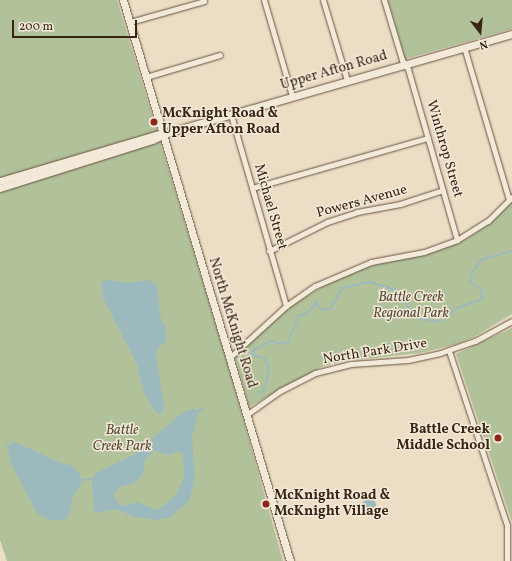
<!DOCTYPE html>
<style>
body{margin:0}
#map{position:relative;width:512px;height:561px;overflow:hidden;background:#ecddc5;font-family:Vollkorn,serif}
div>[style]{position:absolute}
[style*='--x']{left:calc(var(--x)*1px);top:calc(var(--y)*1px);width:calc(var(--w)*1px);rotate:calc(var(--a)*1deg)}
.green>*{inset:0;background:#b1c29a}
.water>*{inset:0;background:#9cbabd}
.round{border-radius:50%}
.stream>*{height:1.5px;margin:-0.75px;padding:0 0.75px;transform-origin:0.75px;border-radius:0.75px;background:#9cbabd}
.roads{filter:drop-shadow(0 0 1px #665340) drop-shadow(0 0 1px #665340)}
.street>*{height:5px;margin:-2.5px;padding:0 2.5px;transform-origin:2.5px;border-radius:2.5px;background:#f3e9d9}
.secondary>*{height:7px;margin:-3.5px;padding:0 3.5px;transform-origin:3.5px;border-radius:3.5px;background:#f3e9d9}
.dots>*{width:11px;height:11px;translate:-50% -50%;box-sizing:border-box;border:2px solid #f3e9d9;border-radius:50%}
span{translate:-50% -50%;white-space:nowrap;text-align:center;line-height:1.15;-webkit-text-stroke:3px #f3e9d9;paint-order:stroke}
.street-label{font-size:14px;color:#392514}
.poi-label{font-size:14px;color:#392514;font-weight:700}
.left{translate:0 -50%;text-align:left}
.right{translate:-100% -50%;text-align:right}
.park-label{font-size:14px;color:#574c36;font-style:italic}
.north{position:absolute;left:460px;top:12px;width:40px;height:40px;-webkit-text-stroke:3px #f3e9d9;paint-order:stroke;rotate:164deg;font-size:11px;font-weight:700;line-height:16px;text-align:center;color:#392514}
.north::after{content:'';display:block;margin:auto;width:14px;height:18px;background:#392514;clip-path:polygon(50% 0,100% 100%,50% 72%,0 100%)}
.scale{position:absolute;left:12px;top:20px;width:125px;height:18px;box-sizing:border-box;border:2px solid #392514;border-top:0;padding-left:5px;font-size:12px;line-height:14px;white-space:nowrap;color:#392514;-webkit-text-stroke:3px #f3e9d9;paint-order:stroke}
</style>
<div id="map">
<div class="green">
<div style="clip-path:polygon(0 0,117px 0,227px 362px,283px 561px,7px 561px,0 540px)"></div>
<div style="clip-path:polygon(388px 0,512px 0,512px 29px,405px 59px)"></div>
<div style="clip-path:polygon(512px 202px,512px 314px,474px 337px,457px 344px,420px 353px,345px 361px,323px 366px,249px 407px,235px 357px,288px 308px,340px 276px,382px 263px,442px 249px,465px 240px,491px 223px)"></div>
<div style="clip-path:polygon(512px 328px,512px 522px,456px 354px)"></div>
</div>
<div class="water">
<div style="clip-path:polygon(110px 280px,126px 283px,149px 280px,157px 285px,160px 316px,166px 327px,166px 341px,157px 349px,156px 355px,164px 406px,161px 415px,155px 411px,144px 393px,137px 364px,103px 298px,101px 282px)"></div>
<div style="clip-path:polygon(evenodd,194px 408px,198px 414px,192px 437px,195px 479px,189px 501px,170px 517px,157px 520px,135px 517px,116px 509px,100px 513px,94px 511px,92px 480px,96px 473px,134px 455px,179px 415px,194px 408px,154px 450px,167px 455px,178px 452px,183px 454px,184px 477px,176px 495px,165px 505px,155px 510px,138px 502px,125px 506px,119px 504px,113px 494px,120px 487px,134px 483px,143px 474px,145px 460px,154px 450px)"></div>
<div style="clip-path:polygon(13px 441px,58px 462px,73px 466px,80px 475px,81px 484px,72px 498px,70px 512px,65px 520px,49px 520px,37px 513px,11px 464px,8px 449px)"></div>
<div class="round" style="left:362px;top:498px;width:14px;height:14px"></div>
</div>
<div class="stream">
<div style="--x:259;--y:393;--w:5;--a:-22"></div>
<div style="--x:264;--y:391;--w:23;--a:-77"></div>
<div style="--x:269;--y:369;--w:11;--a:-112"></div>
<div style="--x:265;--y:359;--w:14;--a:-163"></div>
<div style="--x:252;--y:355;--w:5;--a:-68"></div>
<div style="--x:254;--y:350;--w:20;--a:-27"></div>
<div style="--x:272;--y:341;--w:9;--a:18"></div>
<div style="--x:281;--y:344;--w:7;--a:-16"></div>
<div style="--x:288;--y:342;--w:29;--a:-68"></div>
<div style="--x:299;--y:315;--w:7;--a:-8"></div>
<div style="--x:306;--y:314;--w:16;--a:-45"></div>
<div style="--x:317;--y:303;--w:9;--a:54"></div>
<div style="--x:322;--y:310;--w:8;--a:-7"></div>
<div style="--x:330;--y:309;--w:25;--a:-58"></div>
<div style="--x:343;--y:288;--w:28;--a:-13"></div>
<div style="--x:370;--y:282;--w:31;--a:17"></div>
<div style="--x:400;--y:291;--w:30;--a:62"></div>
<div style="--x:414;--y:317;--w:25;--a:11"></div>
<div style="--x:439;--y:322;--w:21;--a:-39"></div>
<div style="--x:455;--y:309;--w:29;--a:-20"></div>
<div style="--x:482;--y:299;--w:9;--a:-96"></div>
<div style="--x:481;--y:290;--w:14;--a:-144"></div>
<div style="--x:470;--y:282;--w:10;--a:-79"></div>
<div style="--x:472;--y:272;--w:17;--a:-50"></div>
<div style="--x:483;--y:259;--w:30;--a:-15"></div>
<div style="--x:197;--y:411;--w:6;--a:-18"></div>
<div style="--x:7;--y:445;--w:4;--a:34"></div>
<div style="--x:80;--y:480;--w:13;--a:-4"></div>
</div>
<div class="roads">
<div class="street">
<div style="--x:264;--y:0;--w:100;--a:73.7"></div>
<div style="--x:323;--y:0;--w:84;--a:73.3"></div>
<div style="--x:384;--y:0;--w:63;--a:73.3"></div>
<div style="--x:402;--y:60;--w:11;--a:56"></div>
<div style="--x:408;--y:69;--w:178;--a:74"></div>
<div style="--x:130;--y:22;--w:77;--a:-15.8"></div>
<div style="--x:464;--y:47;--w:159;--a:73.6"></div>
<div style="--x:146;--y:77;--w:77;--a:-16.6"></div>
<div style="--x:231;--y:115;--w:199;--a:73.9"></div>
<div style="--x:252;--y:188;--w:183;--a:-15.9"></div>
<div style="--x:269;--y:251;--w:65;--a:-26.6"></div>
<div style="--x:327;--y:222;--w:32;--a:-18"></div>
<div style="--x:357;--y:212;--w:44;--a:-10.5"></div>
<div style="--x:400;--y:204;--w:45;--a:-18"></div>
<div style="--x:449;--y:351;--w:183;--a:71.6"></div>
<div style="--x:507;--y:525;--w:36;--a:90"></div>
<div style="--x:229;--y:358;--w:77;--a:-42.4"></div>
<div style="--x:286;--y:306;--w:35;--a:-35"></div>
<div style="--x:315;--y:286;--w:61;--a:-23.2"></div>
<div style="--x:371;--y:262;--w:54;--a:-10.7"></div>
<div style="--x:424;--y:252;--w:35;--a:-20"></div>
<div style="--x:457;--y:240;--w:36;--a:-32"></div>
<div style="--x:488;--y:221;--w:34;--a:-45"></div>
<div style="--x:246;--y:415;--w:42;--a:-35.2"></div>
<div style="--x:280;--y:391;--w:39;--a:-27"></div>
<div style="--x:315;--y:373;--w:37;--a:-14"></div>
<div style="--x:351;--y:364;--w:57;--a:-4"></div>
<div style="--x:408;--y:360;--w:33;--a:-12"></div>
<div style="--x:440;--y:353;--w:37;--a:-19"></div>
<div style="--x:475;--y:341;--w:42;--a:-28.4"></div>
</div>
<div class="secondary">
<div style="--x:123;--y:0;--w:585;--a:73.42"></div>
<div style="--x:0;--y:181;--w:166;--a:-16.5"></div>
<div style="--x:0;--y:188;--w:159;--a:-17.5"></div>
<div style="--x:152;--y:140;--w:20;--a:-24"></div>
<div style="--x:170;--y:132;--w:356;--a:-16"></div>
</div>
</div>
<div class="dots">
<div style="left:154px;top:122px;background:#8f2418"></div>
<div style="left:498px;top:438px;background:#8f2418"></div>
<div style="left:266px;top:504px;background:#8f2418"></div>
</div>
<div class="street-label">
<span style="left:334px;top:71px;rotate:-16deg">Upper Afton Road</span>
<span style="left:444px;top:149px;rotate:74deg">Winthrop Street</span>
<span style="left:362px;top:202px;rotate:-15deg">Powers Avenue</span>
<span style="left:270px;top:207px;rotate:74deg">Michael Street</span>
<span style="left:232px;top:323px;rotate:73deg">North McKnight Road</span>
<span style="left:375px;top:352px;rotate:-9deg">North Park Drive</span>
</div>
<div class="poi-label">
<span class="left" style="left:162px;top:122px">McKnight Road &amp;<br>Upper Afton Road</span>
<span class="right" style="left:490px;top:438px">Battle Creek<br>Middle School</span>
<span class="left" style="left:274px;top:504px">McKnight Road &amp;<br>McKnight Village</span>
</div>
<div class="park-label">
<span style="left:411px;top:306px">Battle Creek<br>Regional Park</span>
<span style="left:122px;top:439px">Battle<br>Creek Park</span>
</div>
<div class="north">N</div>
<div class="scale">200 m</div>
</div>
